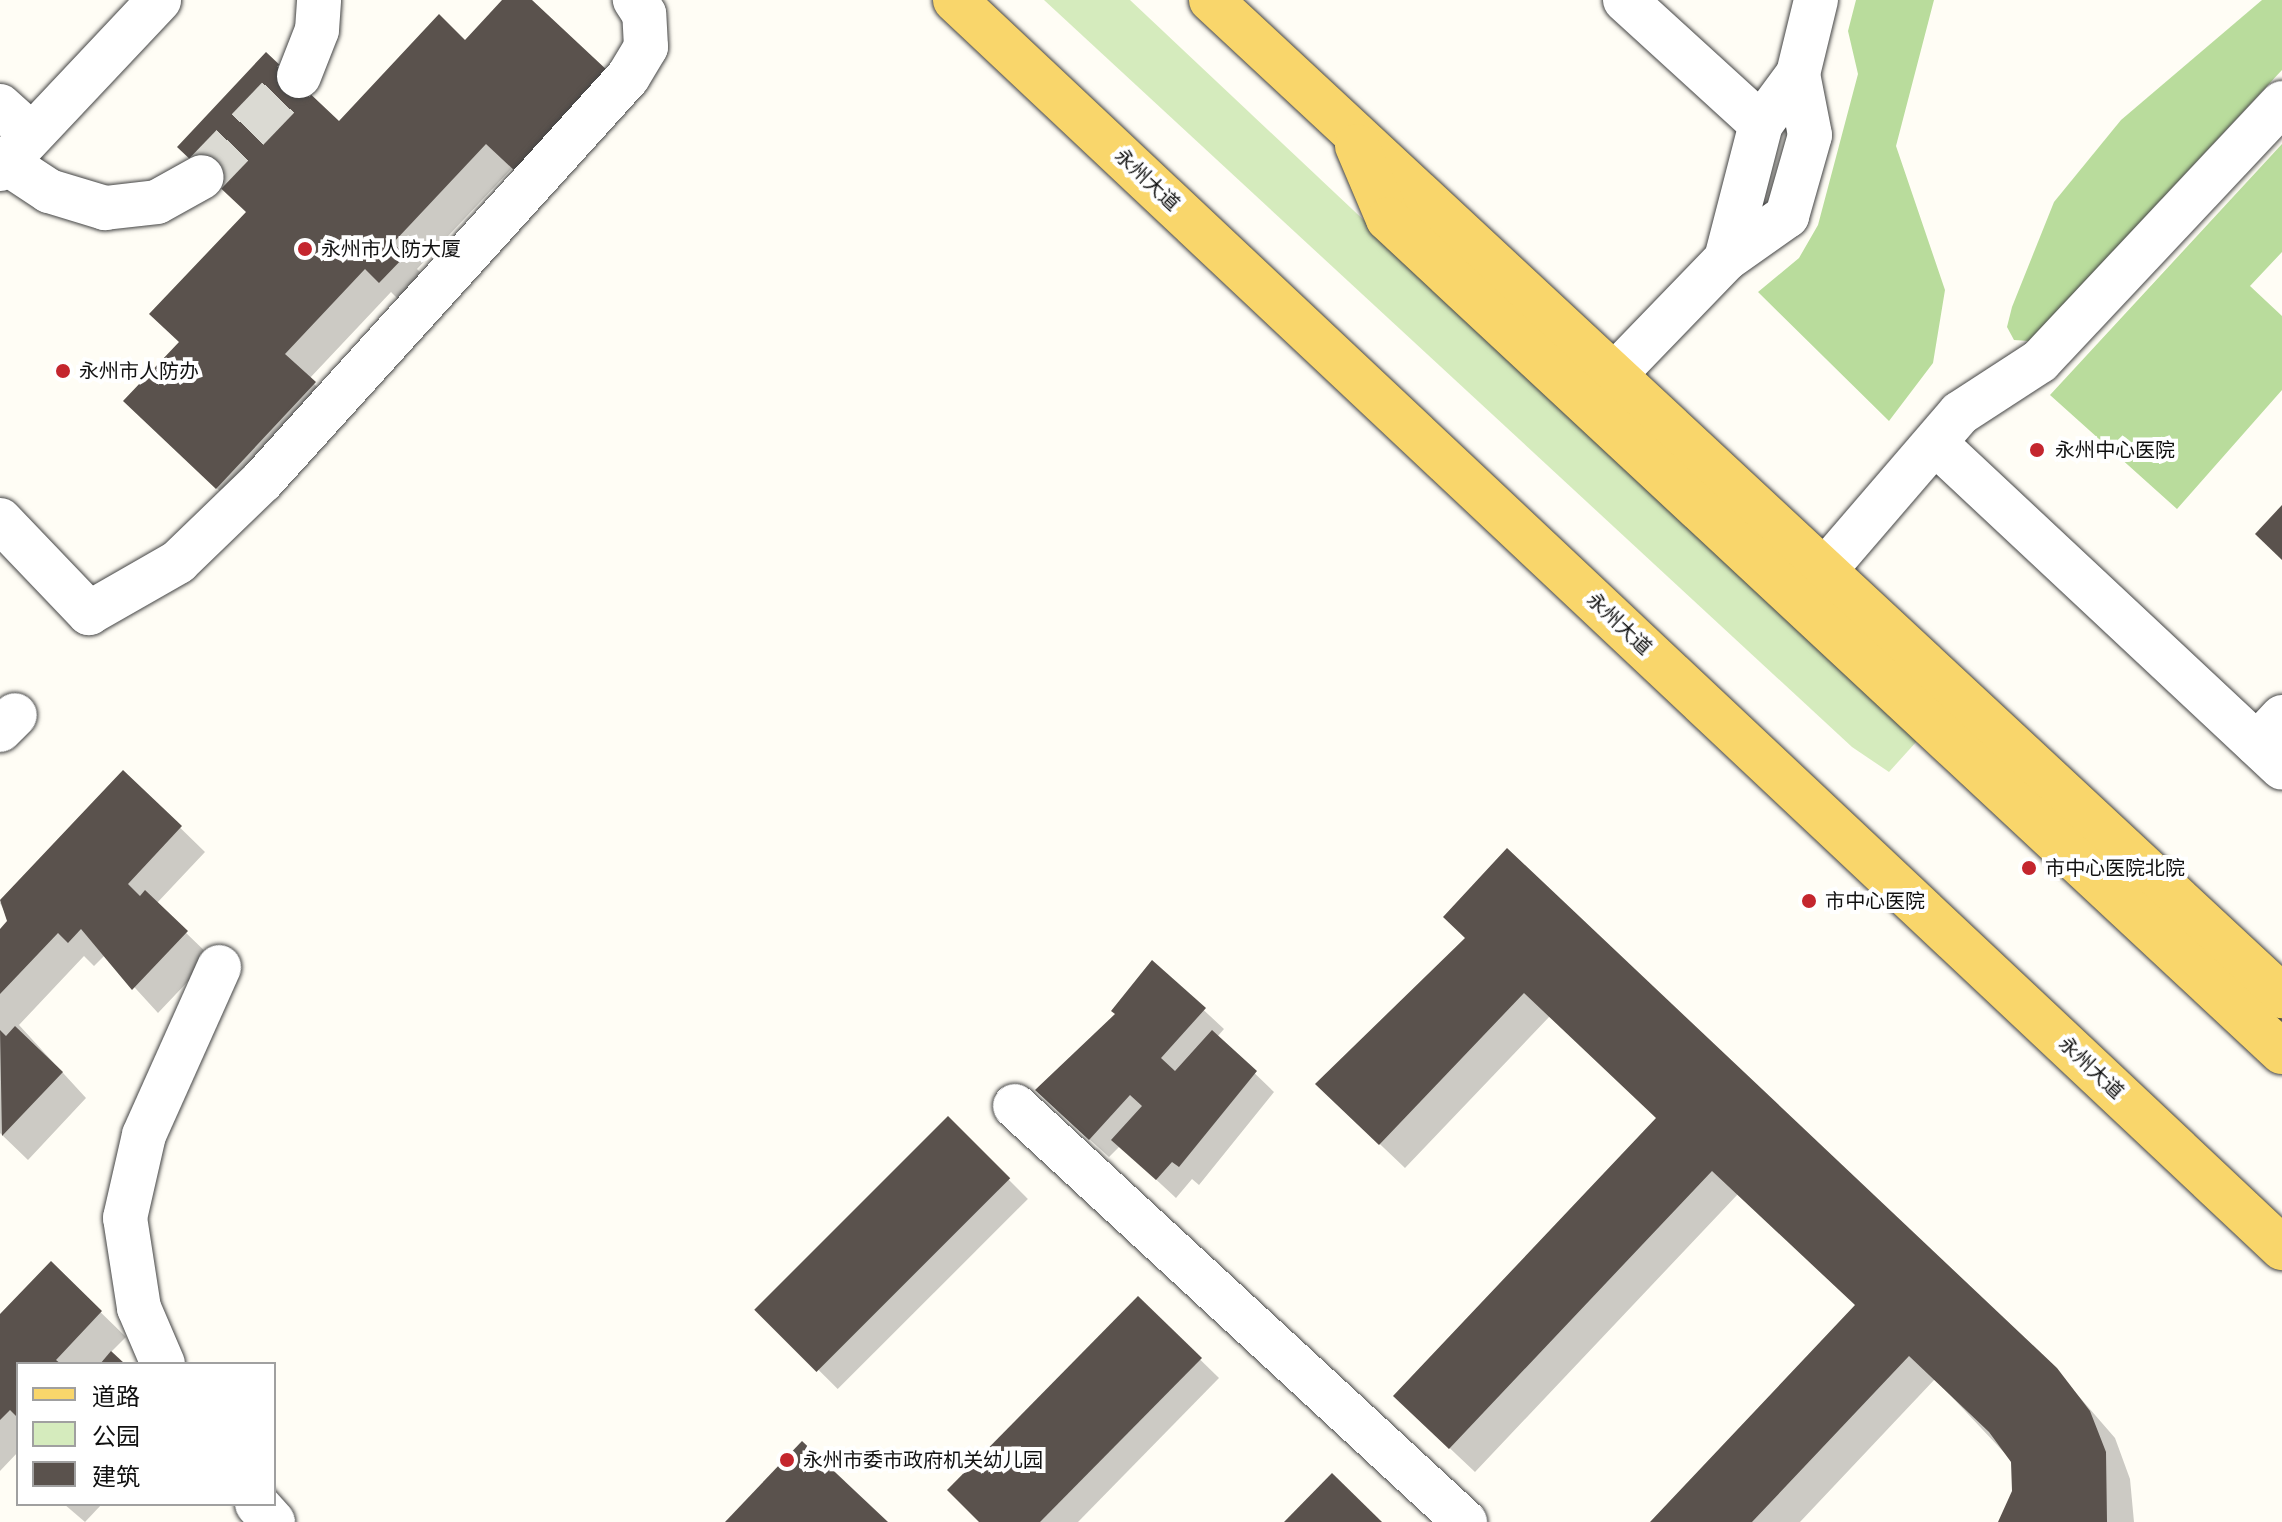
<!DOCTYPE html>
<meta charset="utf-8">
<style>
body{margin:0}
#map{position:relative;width:2282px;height:1522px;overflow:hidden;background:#fffdf5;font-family:"Crimson Pro","Noto Sans SC",serif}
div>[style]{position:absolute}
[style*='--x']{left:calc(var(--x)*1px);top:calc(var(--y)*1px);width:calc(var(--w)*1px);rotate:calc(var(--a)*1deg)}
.green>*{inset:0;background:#d5ebbd}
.forest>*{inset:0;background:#b9dc9c}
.shadow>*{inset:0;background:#0003;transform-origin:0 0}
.building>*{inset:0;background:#5a524d;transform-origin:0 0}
.minor-tunnel>*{height:44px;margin-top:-22px;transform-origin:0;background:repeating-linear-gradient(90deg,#dbdad3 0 44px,transparent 0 66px)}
.roads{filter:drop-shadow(0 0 2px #444) drop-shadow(0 0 2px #444)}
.minor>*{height:44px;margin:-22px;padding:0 22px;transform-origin:22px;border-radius:22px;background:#fff}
.major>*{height:44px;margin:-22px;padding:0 22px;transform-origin:22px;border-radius:22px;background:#f9d66b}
.dots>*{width:22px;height:22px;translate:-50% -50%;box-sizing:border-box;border:4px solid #fff;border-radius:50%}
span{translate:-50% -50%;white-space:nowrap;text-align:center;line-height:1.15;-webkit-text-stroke:8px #fff;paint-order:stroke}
.street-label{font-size:20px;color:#111}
.poi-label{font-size:20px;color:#111}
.left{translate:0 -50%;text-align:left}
.legend{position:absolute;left:16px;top:1362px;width:260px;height:144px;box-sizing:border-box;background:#fff;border:2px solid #a0a0a0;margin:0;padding:10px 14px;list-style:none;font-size:24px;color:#111}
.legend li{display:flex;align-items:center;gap:16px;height:40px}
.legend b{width:40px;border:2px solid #a0a0a0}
</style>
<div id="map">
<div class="green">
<div style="clip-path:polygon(1044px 0,1130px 0,1917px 741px,1889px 772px,1852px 747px)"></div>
</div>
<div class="forest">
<div style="clip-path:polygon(1856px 0,1934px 0,1896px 146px,1945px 290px,1933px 363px,1889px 421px,1758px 292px,1799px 258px,1818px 225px,1858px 74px,1848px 31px)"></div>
<div style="clip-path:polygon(2262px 0,2282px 0,2282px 70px,2029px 341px,2014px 340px,2007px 327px,2012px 307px,2054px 202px,2121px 120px)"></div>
<div style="clip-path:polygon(2282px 144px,2282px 252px,2250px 286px,2282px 316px,2282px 390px,2177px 509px,2050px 395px)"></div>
</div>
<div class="shadow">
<div style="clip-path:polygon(505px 0,529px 0,513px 167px,417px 269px,429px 281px,405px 306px,391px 292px,309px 379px,339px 409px,242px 512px,151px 426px,181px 343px,339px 124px,465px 42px)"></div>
<div style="clip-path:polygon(123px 772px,205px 852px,156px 904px,211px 957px,158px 1013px,105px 955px,94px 966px,84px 956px,19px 1025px,86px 1098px,28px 1160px,0 1133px,0 932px,10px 922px,0 903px)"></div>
<div style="clip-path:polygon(1468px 939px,2056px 1370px,2115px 1438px,2130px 1479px,2134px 1522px,1999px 1522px,2014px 1491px,2013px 1462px,1935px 1379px,1800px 1522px,1653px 1522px,1857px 1306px,1738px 1194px,1475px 1472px,1421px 1421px,1658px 1119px,1550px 1016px,1405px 1168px,1342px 1108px)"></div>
<div style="clip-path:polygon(1152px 962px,1224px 1029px,1217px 1037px,1274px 1092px,1199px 1185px,1192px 1179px,1176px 1198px,1120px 1146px,1109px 1157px,1056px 1109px)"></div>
<div style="left:948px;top:1119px;width:113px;height:269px;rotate:45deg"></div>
<div style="clip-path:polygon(51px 1264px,126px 1337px,110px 1353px,122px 1364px,18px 1364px,18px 1452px,0 1471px,0 1317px)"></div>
<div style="clip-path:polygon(1138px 1299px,1219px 1378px,1078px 1522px,982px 1522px)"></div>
<div style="clip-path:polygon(64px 1504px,102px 1504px,85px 1522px)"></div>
</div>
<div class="building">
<div style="clip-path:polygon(502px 0,532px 0,609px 72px,516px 172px,486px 144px,393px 243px,406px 255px,379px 283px,365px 269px,285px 354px,316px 382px,216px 489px,123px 401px,179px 342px,149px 314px,246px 212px,177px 147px,266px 52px,339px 121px,439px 14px,465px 40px)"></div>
<div style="clip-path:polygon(2282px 505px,2282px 560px,2255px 534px)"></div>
<div style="clip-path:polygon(123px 770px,182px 826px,128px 884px,140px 896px,145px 890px,188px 931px,132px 990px,81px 929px,68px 943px,58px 933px,0 994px,0 929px,7px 921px,0 900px)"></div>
<div style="clip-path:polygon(1507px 848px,2057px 1368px,2090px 1411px,2106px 1452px,2107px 1522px,1998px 1522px,2012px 1491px,2011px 1462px,1989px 1432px,1909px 1356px,1752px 1522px,1650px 1522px,1855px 1305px,1712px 1171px,1449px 1449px,1393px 1396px,1656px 1118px,1524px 993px,1379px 1145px,1315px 1084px,1465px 938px,1443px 917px)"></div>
<div style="clip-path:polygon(1152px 960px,1206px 1008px,1161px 1058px,1175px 1071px,1212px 1030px,1257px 1071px,1179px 1167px,1172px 1162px,1156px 1180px,1111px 1140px,1142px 1106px,1130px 1095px,1089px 1140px,1035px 1090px,1115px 1014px,1111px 1011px)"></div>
<div style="clip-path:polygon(15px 1026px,63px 1072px,2px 1136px,0 1030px,6px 1036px)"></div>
<div style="left:948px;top:1116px;width:88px;height:274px;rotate:45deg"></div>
<div style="clip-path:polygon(51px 1261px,102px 1311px,56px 1360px,61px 1364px,18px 1364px,18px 1418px,10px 1410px,0 1420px,0 1314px)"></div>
<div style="clip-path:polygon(1138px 1296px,1202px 1358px,1040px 1522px,979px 1522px,947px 1490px)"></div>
<div style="clip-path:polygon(111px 1351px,125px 1364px,100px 1364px)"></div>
<div style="clip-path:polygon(802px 1441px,888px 1522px,725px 1522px)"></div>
<div style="clip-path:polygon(1332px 1473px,1382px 1522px,1284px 1522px)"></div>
</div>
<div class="minor-tunnel">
<div style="--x:202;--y:177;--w:140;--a:-46.2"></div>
</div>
<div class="roads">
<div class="minor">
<div style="--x:1625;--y:0;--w:184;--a:42.4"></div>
<div style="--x:299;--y:76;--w:49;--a:-68.6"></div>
<div style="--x:317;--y:30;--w:30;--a:-86"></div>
<div style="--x:0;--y:106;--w:40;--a:42"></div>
<div style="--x:5;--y:162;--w:53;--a:33.4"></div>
<div style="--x:49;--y:191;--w:59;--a:16.9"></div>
<div style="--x:105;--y:208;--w:52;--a:-6.6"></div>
<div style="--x:157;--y:202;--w:51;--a:-29.1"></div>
<div style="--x:0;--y:169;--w:232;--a:-46.7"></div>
<div style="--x:1726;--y:259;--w:139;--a:-75.5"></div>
<div style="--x:1761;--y:124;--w:62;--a:-53.5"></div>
<div style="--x:1614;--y:375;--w:161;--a:-46"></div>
<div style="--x:1726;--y:259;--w:75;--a:-35.2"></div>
<div style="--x:1787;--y:216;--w:84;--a:-74.1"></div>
<div style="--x:1810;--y:135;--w:62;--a:-101.1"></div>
<div style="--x:1798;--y:74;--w:76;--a:-76.3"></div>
<div style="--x:1935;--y:443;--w:475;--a:43.1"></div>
<div style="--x:0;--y:520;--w:129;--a:46.3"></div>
<div style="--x:89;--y:613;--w:103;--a:-29.8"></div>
<div style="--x:178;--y:562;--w:117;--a:-44"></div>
<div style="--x:262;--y:481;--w:545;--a:-47.83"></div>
<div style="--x:628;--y:77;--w:35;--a:-59"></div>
<div style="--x:646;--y:47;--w:33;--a:-93"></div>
<div style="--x:644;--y:14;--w:17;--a:-123"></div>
<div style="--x:1824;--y:571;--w:208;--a:-49.3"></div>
<div style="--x:1960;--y:413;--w:95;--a:-33"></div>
<div style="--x:2040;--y:361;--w:354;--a:-46.8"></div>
<div style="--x:0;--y:730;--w:21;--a:-45"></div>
<div style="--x:2257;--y:744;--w:37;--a:-47"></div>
<div style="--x:1015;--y:1106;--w:613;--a:42.75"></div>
<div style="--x:163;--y:1364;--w:61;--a:-113.2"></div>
<div style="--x:139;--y:1308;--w:91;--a:-98.8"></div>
<div style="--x:125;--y:1218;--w:85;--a:-77.1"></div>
<div style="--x:144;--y:1135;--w:184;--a:-65.9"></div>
<div style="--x:257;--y:1504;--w:24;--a:48"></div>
</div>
<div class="major">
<div style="--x:955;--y:0;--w:1822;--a:43.24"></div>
<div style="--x:1211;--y:0;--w:1463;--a:42.92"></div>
<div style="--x:1357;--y:146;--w:79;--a:67"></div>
<div style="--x:1388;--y:219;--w:1222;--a:42.98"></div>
</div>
</div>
<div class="dots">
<div style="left:305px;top:249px;background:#c4262e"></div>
<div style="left:63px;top:371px;background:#c4262e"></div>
<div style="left:2037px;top:450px;background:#c4262e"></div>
<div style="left:2029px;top:868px;background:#c4262e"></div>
<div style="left:1809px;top:901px;background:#c4262e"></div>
<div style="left:787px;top:1460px;background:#c4262e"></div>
</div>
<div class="street-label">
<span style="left:1147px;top:180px;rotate:43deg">永州大道</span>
<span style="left:1619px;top:624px;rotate:43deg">永州大道</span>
<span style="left:2091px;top:1068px;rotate:43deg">永州大道</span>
</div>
<div class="poi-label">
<span class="left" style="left:321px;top:249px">永州市人防大厦</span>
<span class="left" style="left:79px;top:371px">永州市人防办</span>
<span class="left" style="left:2055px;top:450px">永州中心医院</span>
<span class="left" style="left:2045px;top:868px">市中心医院北院</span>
<span class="left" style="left:1825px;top:901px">市中心医院</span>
<span class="left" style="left:803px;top:1460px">永州市委市政府机关幼儿园</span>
</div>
<ul class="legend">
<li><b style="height:10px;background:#f9d66b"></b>道路</li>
<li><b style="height:22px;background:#d5ebbd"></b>公园</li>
<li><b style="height:22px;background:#5a524d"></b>建筑</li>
</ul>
</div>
